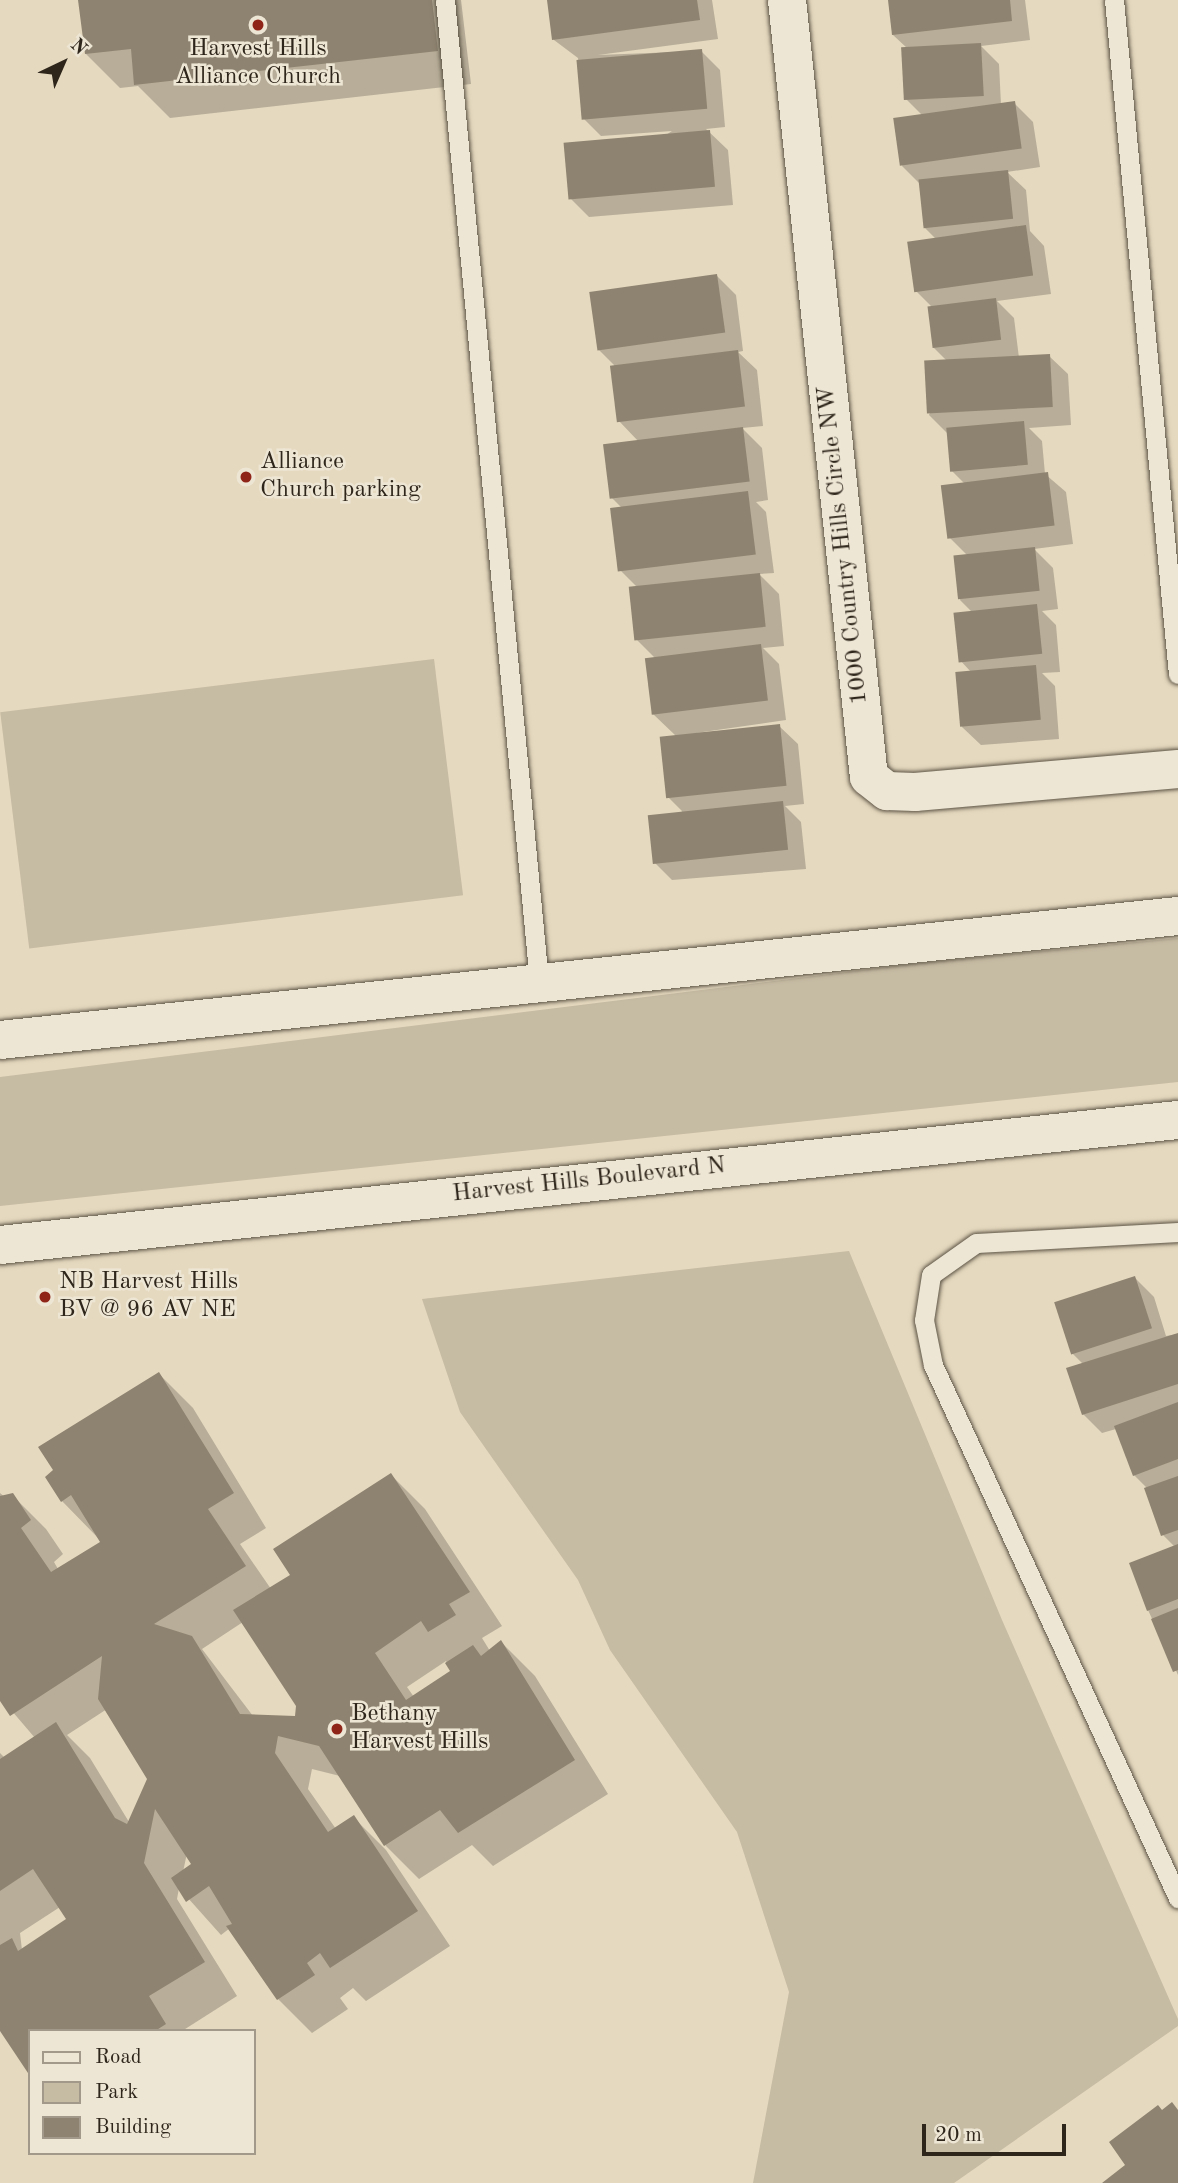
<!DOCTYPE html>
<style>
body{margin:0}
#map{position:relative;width:1178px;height:2183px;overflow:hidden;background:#e5d9bf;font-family:"Old Standard TT",serif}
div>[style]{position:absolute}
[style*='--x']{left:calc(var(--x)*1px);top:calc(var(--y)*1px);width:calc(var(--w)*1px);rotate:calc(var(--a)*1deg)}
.green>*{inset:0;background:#c6bba3;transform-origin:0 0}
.shadow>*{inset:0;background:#0003}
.building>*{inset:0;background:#8e8370;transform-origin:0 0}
.roads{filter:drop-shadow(0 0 2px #5c5344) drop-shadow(0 0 2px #5c5344)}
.lane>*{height:19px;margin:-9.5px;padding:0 9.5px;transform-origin:9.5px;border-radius:9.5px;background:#eee6d5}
.street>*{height:38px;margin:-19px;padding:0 19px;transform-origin:19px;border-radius:19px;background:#eee6d5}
.secondary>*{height:38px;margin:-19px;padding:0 19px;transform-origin:19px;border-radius:19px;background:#eee6d5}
.dots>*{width:19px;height:19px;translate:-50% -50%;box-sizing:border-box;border:4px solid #eee6d5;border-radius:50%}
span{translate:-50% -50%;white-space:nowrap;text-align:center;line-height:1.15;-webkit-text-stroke:5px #eee6d5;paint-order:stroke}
.poi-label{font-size:24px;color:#2f261b}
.left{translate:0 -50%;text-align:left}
.street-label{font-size:24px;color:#2f261b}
.legend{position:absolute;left:28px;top:2029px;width:228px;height:126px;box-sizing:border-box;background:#eee6d5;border:2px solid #a2998b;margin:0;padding:9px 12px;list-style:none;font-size:21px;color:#2f261b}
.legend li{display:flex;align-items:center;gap:14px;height:35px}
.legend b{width:35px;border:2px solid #a2998b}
.north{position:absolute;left:28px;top:28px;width:70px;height:70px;-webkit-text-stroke:5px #eee6d5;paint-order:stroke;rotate:44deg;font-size:19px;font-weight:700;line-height:28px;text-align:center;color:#2f261b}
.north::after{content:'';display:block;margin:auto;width:24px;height:32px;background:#2f261b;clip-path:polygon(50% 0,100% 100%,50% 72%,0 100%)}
.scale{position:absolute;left:922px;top:2124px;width:144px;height:32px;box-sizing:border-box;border:4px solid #2f261b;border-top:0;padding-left:9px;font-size:21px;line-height:24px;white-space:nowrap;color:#2f261b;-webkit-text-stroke:5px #eee6d5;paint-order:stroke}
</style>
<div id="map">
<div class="green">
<div style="left:434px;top:659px;width:238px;height:437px;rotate:83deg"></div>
<div style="clip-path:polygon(1178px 938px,1178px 1082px,0 1206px,0 1077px,911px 964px)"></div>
<div style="clip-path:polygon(849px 1251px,1002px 1620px,1178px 2019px,1178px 2026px,954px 2183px,753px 2183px,789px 1992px,737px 1832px,610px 1650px,578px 1580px,460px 1412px,422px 1299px)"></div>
</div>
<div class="shadow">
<div style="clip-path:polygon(80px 0,461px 0,471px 84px,170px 118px,138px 86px,120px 88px,86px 54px)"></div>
<div style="clip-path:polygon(549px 0,712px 0,718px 39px,598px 55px,701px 51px,720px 70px,725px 127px,706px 129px,728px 150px,733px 205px,589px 217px,570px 198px,672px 131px,601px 136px,582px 117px,578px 58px,554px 40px)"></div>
<div style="clip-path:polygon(889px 0,1025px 0,1030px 40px,981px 46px,999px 64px,1001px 105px,1014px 103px,1033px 122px,1040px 167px,1007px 172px,1026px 190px,1030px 231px,1044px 246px,1051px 294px,997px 301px,1014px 318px,1019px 358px,1049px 356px,1068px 374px,1071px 425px,1029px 428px,1042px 441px,1045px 474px,1066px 492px,1073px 544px,1034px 549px,1053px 568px,1058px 609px,1042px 611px,1056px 625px,1060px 672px,1042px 673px,1055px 686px,1059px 739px,981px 745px,962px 727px,971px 672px,959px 659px,971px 611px,960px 600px,968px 556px,950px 538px,965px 484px,952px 471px,949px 435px,929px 415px,949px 363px,933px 347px,932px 307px,916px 291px,936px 239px,924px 227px,920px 184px,902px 166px,924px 117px,906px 99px,907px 48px,893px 35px)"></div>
<div style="clip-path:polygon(717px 276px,736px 295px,743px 351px,738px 352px,757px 370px,763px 426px,742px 428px,762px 448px,768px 500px,756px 502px,766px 512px,774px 573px,759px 574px,779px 594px,784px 646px,763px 648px,779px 664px,786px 720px,696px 733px,779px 726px,798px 744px,804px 804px,785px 806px,801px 822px,806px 869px,672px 880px,653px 861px,682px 811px,667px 796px,675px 735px,653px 714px,655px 658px,636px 639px,637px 587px,620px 570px,622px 508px,611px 497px,639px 442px,619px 421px,614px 365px,598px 349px)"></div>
<div style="clip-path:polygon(1135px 1278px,1154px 1297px,1166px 1336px,1178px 1334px,1178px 1675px,1148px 1610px,1175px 1547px,1163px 1535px,1148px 1489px,1134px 1475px,1116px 1429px,1102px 1433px,1083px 1414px,1083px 1364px,1072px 1353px)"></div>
<div style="clip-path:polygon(evenodd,159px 1374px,193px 1408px,266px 1528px,240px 1544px,271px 1589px,292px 1576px,391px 1475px,425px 1509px,502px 1626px,482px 1638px,490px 1651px,501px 1642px,535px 1676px,608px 1794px,493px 1866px,472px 1845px,419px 1879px,386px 1846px,340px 1776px,312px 1769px,308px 1789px,336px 1829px,353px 1817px,386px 1850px,450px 1946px,366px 2001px,353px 1988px,340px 1998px,348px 2009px,312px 2033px,278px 1999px,230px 1928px,221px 1935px,179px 1888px,177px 1899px,237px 1996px,182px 2031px,0 2028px,0 1753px,5px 1758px,35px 1738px,0 1697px,0 1493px,7px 1499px,12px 1495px,46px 1529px,63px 1554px,54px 1562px,58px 1569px,102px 1542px,62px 1501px,159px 1374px,243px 1622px,298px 1706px,296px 1718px,253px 1716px,202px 1649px,243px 1622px,159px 1374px,446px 1661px,452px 1672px,414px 1697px,407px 1687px,446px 1661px,159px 1374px,107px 1709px,149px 1779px,129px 1822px,90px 1758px,67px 1735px,107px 1709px,159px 1374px,187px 1853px,194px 1864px,183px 1872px,187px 1853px,159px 1374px,60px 1907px,68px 1920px,22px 1950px,20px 1933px,60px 1907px)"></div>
</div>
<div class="building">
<div style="clip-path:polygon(78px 0,432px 0,438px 51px,134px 85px,131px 49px,85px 54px)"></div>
<div style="clip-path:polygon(547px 0,697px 0,700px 20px,552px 40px)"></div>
<div style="clip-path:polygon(888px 0,1010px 0,1012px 21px,892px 35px)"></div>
<div style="left:981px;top:43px;width:53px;height:80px;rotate:87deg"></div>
<div style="left:702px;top:49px;width:60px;height:126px;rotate:85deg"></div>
<div style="left:1015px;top:101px;width:48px;height:123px;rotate:82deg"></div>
<div style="left:710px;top:130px;width:57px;height:147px;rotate:85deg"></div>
<div style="left:1008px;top:170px;width:49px;height:90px;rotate:84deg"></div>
<div style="left:1026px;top:225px;width:51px;height:120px;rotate:82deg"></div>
<div style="left:717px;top:274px;width:59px;height:129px;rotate:82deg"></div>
<div style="left:996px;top:298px;width:42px;height:69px;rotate:83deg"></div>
<div style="left:738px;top:350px;width:57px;height:129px;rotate:83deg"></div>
<div style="left:1050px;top:354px;width:53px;height:126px;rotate:87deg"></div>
<div style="left:1024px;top:421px;width:44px;height:78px;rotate:85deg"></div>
<div style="left:743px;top:427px;width:55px;height:141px;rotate:83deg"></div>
<div style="left:1048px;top:472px;width:54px;height:108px;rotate:83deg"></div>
<div style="left:748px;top:491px;width:64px;height:139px;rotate:83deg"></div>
<div style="left:1035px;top:547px;width:44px;height:82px;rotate:84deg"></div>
<div style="left:760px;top:573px;width:54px;height:132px;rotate:84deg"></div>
<div style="left:1037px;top:604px;width:50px;height:84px;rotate:84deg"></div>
<div style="left:761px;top:644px;width:57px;height:117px;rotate:83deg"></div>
<div style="left:1036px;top:665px;width:55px;height:81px;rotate:85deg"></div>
<div style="left:780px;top:724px;width:62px;height:121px;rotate:84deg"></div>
<div style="left:783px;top:801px;width:49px;height:136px;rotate:84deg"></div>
<div style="left:1135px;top:1276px;width:55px;height:85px;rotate:72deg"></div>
<div style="clip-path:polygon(1178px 1333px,1178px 1384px,1082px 1415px,1066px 1368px)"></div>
<div style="clip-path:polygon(159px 1372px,234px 1493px,208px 1509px,246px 1566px,154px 1624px,192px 1636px,240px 1714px,295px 1716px,296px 1706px,233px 1610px,290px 1575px,273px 1549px,391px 1473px,470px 1592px,449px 1604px,456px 1615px,428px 1632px,421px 1621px,375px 1653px,406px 1700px,450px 1671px,445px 1663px,473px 1645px,481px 1656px,501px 1640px,575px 1760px,458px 1833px,440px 1810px,384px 1846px,319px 1746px,278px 1736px,275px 1753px,328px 1832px,354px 1815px,418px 1911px,330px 1968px,320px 1953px,307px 1963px,315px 1975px,277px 2000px,226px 1926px,232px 1924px,209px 1886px,186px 1902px,171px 1878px,191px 1864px,155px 1809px,144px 1863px,205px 1962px,149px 1996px,166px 2024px,155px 2031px,30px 2031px,30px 2076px,0 2031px,0 1945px,12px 1938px,18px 1951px,66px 1919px,33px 1869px,0 1891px,0 1759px,56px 1722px,115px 1818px,127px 1824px,147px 1779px,98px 1699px,102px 1656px,10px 1716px,0 1701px,0 1496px,13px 1493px,31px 1520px,21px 1528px,51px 1572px,100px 1542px,71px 1495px,61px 1502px,45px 1477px,53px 1470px,38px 1447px)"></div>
<div style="clip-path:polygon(1178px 1402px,1178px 1459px,1133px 1476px,1114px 1426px)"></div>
<div style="clip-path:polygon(1178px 1476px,1178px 1530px,1161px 1536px,1144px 1488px)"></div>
<div style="clip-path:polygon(1178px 1544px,1178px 1599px,1147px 1611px,1129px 1563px)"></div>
<div style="clip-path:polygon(1178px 1608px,1178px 1670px,1173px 1672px,1151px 1619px)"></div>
<div style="clip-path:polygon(1172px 2102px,1178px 2110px,1178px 2183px,1102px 2183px,1125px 2165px,1109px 2142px,1158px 2105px,1162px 2110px)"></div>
</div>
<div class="roads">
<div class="lane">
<div style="--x:445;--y:0;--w:986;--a:84.53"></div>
<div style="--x:1114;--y:0;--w:677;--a:84.58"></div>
<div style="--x:1178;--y:1232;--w:202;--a:176.9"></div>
<div style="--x:976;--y:1243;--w:55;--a:144.6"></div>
<div style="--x:931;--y:1275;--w:46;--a:98.8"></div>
<div style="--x:924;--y:1320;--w:46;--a:78.7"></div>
<div style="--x:933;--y:1365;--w:587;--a:65.31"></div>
</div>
<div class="street">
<div style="--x:787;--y:0;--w:781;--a:83.98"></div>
<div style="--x:869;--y:777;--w:23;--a:38"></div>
<div style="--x:887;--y:791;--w:28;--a:2"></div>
<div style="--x:915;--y:792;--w:264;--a:-5"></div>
</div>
<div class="secondary">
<div style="--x:0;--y:1040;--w:1185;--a:-6.01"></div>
<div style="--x:0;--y:1245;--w:1185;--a:-6.06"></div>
</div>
</div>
<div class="dots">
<div style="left:258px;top:25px;background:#8f2418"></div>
<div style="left:246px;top:477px;background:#8f2418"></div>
<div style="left:45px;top:1297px;background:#8f2418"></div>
<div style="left:337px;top:1729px;background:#8f2418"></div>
</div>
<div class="poi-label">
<span style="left:258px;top:64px">Harvest Hills<br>Alliance Church</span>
<span class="left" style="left:260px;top:477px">Alliance<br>Church parking</span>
<span class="left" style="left:59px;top:1297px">NB Harvest Hills<br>BV @ 96 AV NE</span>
<span class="left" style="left:351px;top:1729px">Bethany<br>Harvest Hills</span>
</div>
<div class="street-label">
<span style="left:844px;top:545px;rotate:-96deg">1000 Country Hills Circle NW</span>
<span style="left:589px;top:1181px;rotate:-6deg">Harvest Hills Boulevard N</span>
</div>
<ul class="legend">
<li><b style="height:9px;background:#eee6d5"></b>Road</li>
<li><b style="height:19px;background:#c6bba3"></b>Park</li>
<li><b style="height:19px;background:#8e8370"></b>Building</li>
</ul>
<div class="north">N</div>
<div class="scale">20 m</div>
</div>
